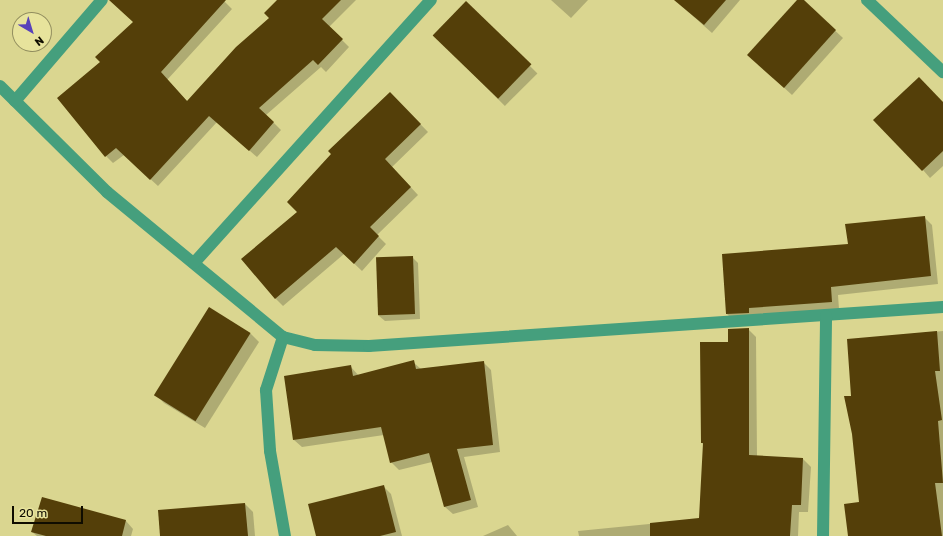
<!DOCTYPE html>
<style>
body{margin:0}
#map{position:relative;width:943px;height:536px;overflow:hidden;background:#dad690;font-family:Rubik,sans-serif}
div>[style]{position:absolute}
[style*='--x']{left:calc(var(--x)*1px);top:calc(var(--y)*1px);width:calc(var(--w)*1px);rotate:calc(var(--a)*1deg)}
.shadow>*{inset:0;background:#0003;transform-origin:0 0}
.building>*{inset:0;background:#543f09;transform-origin:0 0}
.street>*{height:12px;margin:-6px;padding:0 6px;transform-origin:6px;border-radius:6px;background:#459f7d}
span{translate:-50% -50%;white-space:nowrap;text-align:center;line-height:1.15;-webkit-text-stroke:4px #e7e39c;paint-order:stroke}
.north{position:absolute;left:12px;top:12px;width:40px;height:40px;box-sizing:border-box;background:#e7e39c;border:1px solid #918d5e;border-radius:50%;rotate:142deg;font-size:11px;font-weight:700;line-height:16px;text-align:center;color:#0f0c00}
.north::after{content:'';display:block;margin:auto;width:14px;height:18px;background:#5842ba;clip-path:polygon(50% 0,100% 100%,50% 72%,0 100%)}
.scale{position:absolute;left:12px;top:506px;width:71px;height:18px;box-sizing:border-box;border:2px solid #0f0c00;border-top:0;padding-left:5px;font-size:12px;line-height:14px;white-space:nowrap;color:#0f0c00;-webkit-text-stroke:3px #e7e39c;paint-order:stroke}
</style>
<div id="map">
<div class="shadow">
<div style="clip-path:polygon(128px 0,223px 0,232px 9px,167px 80px,188px 102px,270px 18px,278px 0,356px 0,329px 27px,349px 47px,326px 72px,321px 67px,266px 115px,281px 130px,257px 157px,217px 122px,158px 186px,124px 155px,113px 163px,106px 156px,102px 63px,134px 22px)"></div>
<div style="clip-path:polygon(551px 0,588px 0,571px 18px)"></div>
<div style="clip-path:polygon(675px 0,740px 0,712px 33px)"></div>
<div style="clip-path:polygon(799px 0,802px 0,843px 38px,792px 95px,756px 62px)"></div>
<div style="left:466px;top:2px;width:101px;height:46px;rotate:45deg"></div>
<div style="clip-path:polygon(390px 93px,428px 132px,392px 167px,418px 195px,377px 235px,386px 244px,362px 271px,344px 254px,283px 306px,275px 298px,298px 212px)"></div>
<div style="clip-path:polygon(943px 103px,943px 166px,930px 178px,923px 170px)"></div>
<div style="clip-path:polygon(924px 217px,932px 225px,938px 284px,838px 295px,839px 309px,735px 322px,727px 314px,849px 245px)"></div>
<div style="clip-path:polygon(412px 257px,418px 263px,420px 319px,385px 321px,379px 316px)"></div>
<div style="clip-path:polygon(209px 308px,251px 334px,259px 342px,205px 428px,164px 403px,156px 395px)"></div>
<div style="clip-path:polygon(748px 329px,756px 337px,757px 456px,803px 459px,811px 467px,808px 512px,799px 512px,798px 536px,579px 536px,578px 531px,700px 519px,704px 445px,702px 443px,729px 343px)"></div>
<div style="clip-path:polygon(943px 331px,943px 536px,849px 536px,860px 503px,848px 340px)"></div>
<div style="clip-path:polygon(413px 362px,421px 369px,483px 362px,491px 370px,500px 452px,464px 457px,478px 507px,453px 514px,445px 507px,432px 462px,399px 470px,391px 462px,384px 435px,302px 447px,294px 440px,351px 367px,359px 376px)"></div>
<div style="clip-path:polygon(383px 486px,391px 494px,402px 536px,317px 536px)"></div>
<div style="clip-path:polygon(42px 498px,126px 521px,133px 529px,131px 536px,37px 536px,32px 532px)"></div>
<div style="clip-path:polygon(245px 504px,253px 512px,255px 536px,161px 536px)"></div>
<div style="clip-path:polygon(508px 525px,517px 536px,483px 536px)"></div>
</div>
<div class="building">
<div style="clip-path:polygon(109px 0,226px 0,161px 72px,187px 101px,236px 47px,269px 18px,264px 13px,277px 0,341px 0,322px 19px,343px 39px,318px 65px,313px 60px,259px 108px,274px 122px,249px 151px,209px 116px,150px 180px,116px 148px,105px 157px,57px 98px,100px 62px,95px 57px,133px 22px)"></div>
<div style="clip-path:polygon(674px 0,726px 0,704px 25px)"></div>
<div style="clip-path:polygon(797px 0,804px 0,836px 30px,784px 88px,747px 55px)"></div>
<div style="left:466px;top:1px;width:91px;height:48px;rotate:44deg"></div>
<div style="clip-path:polygon(919px 77px,943px 102px,943px 151px,922px 171px,873px 120px)"></div>
<div style="clip-path:polygon(390px 92px,421px 124px,385px 159px,411px 187px,370px 227px,379px 236px,354px 264px,336px 247px,275px 299px,241px 259px,297px 212px,287px 202px,331px 154px,328px 151px)"></div>
<div style="clip-path:polygon(925px 216px,931px 276px,831px 287px,832px 302px,749px 308px,749px 313px,726px 314px,722px 254px,848px 244px,845px 224px)"></div>
<div style="left:413px;top:256px;width:58px;height:37px;rotate:88deg"></div>
<div style="left:209px;top:307px;width:49px;height:104px;rotate:32deg"></div>
<div style="clip-path:polygon(749px 328px,749px 455px,803px 458px,801px 505px,792px 505px,790px 536px,650px 536px,650px 523px,699px 518px,703px 443px,701px 443px,700px 342px,728px 342px,728px 329px)"></div>
<div style="clip-path:polygon(937px 331px,940px 371px,935px 371px,942px 420px,938px 421px,943px 483px,935px 483px,942px 536px,848px 536px,844px 504px,859px 502px,852px 434px,844px 396px,851px 396px,847px 339px)"></div>
<div style="clip-path:polygon(414px 360px,416px 369px,484px 361px,493px 445px,457px 449px,471px 500px,444px 507px,429px 453px,390px 463px,381px 427px,293px 440px,284px 376px,351px 365px,353px 376px)"></div>
<div style="clip-path:polygon(384px 485px,396px 532px,380px 536px,316px 536px,308px 504px)"></div>
<div style="clip-path:polygon(42px 497px,126px 520px,122px 536px,46px 536px,31px 532px)"></div>
<div style="clip-path:polygon(245px 503px,248px 536px,160px 536px,158px 510px)"></div>
</div>
<div class="street">
<div style="--x:867;--y:0;--w:105;--a:43.5"></div>
<div style="--x:0;--y:86;--w:151;--a:44.7"></div>
<div style="--x:107;--y:192;--w:228;--a:39.5"></div>
<div style="--x:283;--y:337;--w:33;--a:14"></div>
<div style="--x:315;--y:345;--w:54;--a:1.1"></div>
<div style="--x:369;--y:346;--w:575;--a:-3.89"></div>
<div style="--x:15;--y:101;--w:133;--a:-49.3"></div>
<div style="--x:194;--y:263;--w:354;--a:-48"></div>
<div style="--x:283;--y:337;--w:56;--a:107.8"></div>
<div style="--x:266;--y:390;--w:61;--a:86.2"></div>
<div style="--x:270;--y:451;--w:86;--a:80"></div>
<div style="--x:823;--y:536;--w:220;--a:-89.2"></div>
</div>
<div class="north">N</div>
<div class="scale">20 m</div>
</div>
